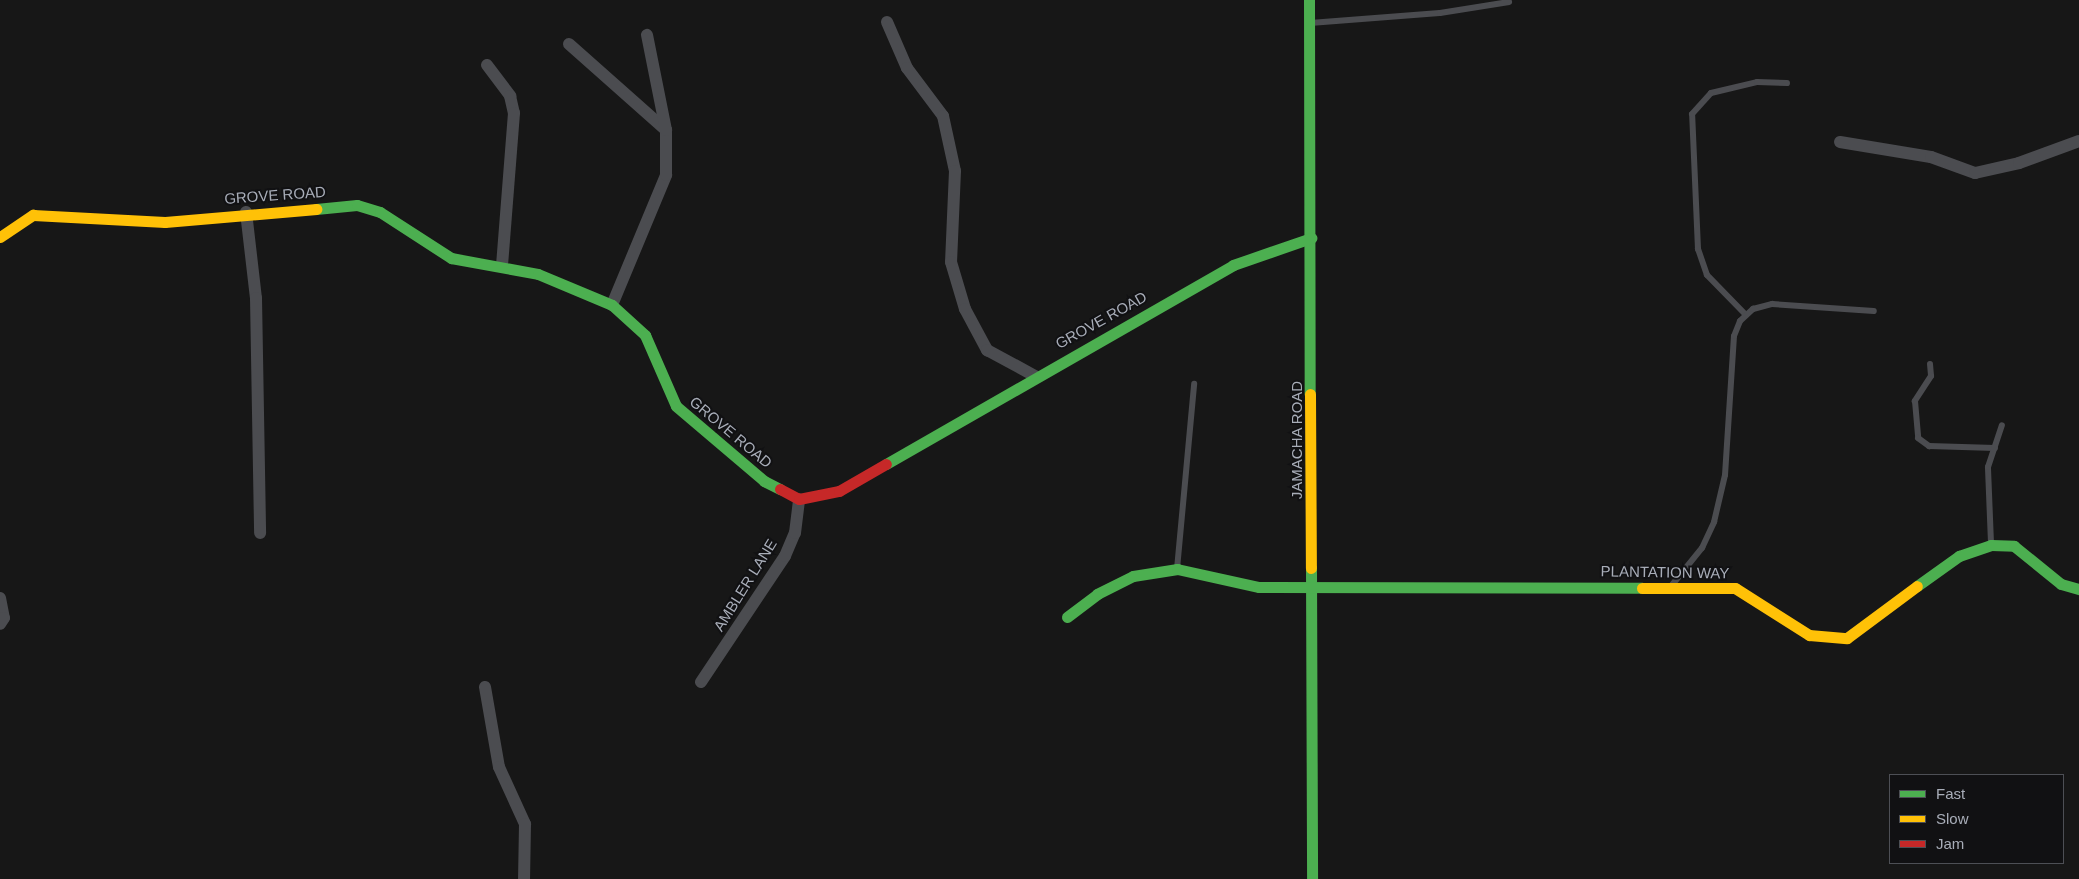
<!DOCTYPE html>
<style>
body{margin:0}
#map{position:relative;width:2079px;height:879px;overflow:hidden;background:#171717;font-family:Arial,sans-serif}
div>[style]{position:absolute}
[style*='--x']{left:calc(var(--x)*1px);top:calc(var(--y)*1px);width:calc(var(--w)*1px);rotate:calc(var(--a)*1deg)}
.lane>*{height:6px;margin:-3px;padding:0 3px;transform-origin:3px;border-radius:3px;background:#4b4c50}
.street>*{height:12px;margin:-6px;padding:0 6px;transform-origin:6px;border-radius:6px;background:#4b4c50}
.fast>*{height:11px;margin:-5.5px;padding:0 5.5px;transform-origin:5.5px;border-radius:5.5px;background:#4caf50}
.slow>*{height:11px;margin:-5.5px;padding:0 5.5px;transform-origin:5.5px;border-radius:5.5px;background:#ffc107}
.jam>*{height:11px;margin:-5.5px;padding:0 5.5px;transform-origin:5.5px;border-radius:5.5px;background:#c62828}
span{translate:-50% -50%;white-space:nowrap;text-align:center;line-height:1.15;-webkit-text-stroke:4px #111113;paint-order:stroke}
.street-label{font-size:15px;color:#a8adb8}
.legend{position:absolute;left:1889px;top:774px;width:175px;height:90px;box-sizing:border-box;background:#111113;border:1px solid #4d4f55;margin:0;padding:6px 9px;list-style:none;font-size:15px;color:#a8adb8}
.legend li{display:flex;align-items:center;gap:10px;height:25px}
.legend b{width:25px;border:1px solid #4d4f55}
</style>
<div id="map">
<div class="lane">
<div style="--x:1310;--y:23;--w:130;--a:-4.4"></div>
<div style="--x:1440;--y:13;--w:70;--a:-9.1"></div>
<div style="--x:1746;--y:315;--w:56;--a:-134.3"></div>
<div style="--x:1707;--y:275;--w:28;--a:-109"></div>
<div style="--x:1698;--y:249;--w:135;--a:-92.5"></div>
<div style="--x:1692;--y:114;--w:28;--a:-48"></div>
<div style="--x:1711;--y:93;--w:47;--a:-13.4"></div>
<div style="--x:1757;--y:82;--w:30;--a:2"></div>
<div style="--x:1930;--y:364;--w:12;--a:85"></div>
<div style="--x:1931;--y:376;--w:30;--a:123"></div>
<div style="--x:1915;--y:401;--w:37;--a:85"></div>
<div style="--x:1918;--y:438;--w:14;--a:36"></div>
<div style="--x:1929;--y:446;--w:66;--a:1.7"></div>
<div style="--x:1991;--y:543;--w:76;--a:-92.3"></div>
<div style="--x:1988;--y:467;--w:44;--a:-71.6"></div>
<div style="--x:1177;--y:569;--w:186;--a:-84.7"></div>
<div style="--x:1672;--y:585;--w:48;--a:-51"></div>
<div style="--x:1702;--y:548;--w:29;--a:-65"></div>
<div style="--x:1714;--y:522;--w:48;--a:-76.8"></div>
<div style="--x:1725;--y:475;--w:139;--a:-86.3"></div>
<div style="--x:1734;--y:336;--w:16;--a:-68"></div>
<div style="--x:1740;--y:321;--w:18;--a:-43"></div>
<div style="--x:1753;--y:309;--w:20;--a:-15"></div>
<div style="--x:1772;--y:304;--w:102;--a:3.9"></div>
</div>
<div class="street">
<div style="--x:887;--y:22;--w:50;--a:66.5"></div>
<div style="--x:907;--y:68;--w:60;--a:53.1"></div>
<div style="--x:943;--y:116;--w:56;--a:77.7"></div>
<div style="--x:955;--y:171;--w:91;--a:92.5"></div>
<div style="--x:951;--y:262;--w:49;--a:73.4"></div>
<div style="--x:965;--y:309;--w:47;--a:61.8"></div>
<div style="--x:987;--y:350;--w:55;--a:28.4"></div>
<div style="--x:569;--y:44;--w:130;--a:41.6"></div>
<div style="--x:487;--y:65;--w:39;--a:53"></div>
<div style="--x:510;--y:96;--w:17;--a:77"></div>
<div style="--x:514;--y:113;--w:154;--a:94.5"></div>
<div style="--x:1840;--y:142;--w:92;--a:9.4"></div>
<div style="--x:1931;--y:157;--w:47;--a:20"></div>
<div style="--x:1975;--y:173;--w:45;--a:-12.8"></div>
<div style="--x:2019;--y:163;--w:64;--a:-20.1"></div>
<div style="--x:246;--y:212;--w:87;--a:83.4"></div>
<div style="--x:256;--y:298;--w:235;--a:89"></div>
<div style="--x:612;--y:305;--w:141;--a:-67.4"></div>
<div style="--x:666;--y:175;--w:45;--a:-90"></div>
<div style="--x:666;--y:130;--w:97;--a:-101.3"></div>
<div style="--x:0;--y:598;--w:20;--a:79"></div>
<div style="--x:4;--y:618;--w:7;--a:124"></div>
<div style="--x:701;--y:682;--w:151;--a:-56.3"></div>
<div style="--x:785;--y:556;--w:25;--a:-67"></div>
<div style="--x:795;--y:533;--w:34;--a:-83"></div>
<div style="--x:485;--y:687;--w:81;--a:80.1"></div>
<div style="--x:499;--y:767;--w:63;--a:65.5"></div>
<div style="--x:525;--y:824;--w:55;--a:91"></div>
</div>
<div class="fast">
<div style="--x:1309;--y:0;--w:394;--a:89.9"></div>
<div style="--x:316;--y:209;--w:41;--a:-5.6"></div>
<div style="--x:357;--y:205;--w:24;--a:17"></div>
<div style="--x:380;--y:212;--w:85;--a:32.9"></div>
<div style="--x:451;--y:258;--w:88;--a:10.4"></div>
<div style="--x:538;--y:274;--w:80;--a:22.7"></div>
<div style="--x:612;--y:305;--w:45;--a:42.3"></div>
<div style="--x:645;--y:335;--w:77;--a:66.4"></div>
<div style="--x:676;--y:406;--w:116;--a:40.4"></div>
<div style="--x:764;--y:481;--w:18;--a:27"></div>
<div style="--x:886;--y:464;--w:400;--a:-29.8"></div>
<div style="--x:1233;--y:265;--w:83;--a:-19.1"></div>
<div style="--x:1311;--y:568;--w:311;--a:89.8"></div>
<div style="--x:1917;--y:586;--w:52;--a:-35.5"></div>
<div style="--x:1959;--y:556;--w:34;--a:-19"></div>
<div style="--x:1991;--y:545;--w:23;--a:2"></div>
<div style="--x:2014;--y:546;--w:60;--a:39"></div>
<div style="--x:2061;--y:584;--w:19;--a:16"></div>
<div style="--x:1067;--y:617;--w:38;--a:-37"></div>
<div style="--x:1097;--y:594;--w:40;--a:-26.6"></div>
<div style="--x:1133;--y:576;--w:45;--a:-9"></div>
<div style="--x:1177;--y:569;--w:84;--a:12.4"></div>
<div style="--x:1259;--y:587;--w:383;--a:0.1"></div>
</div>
<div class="slow">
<div style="--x:0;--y:237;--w:40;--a:-34"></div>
<div style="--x:33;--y:215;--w:132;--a:3"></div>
<div style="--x:165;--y:222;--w:152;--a:-4.9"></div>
<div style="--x:1310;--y:394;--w:174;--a:89.7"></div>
<div style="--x:1642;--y:588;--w:93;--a:0"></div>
<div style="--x:1735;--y:588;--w:88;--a:32.4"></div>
<div style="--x:1809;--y:635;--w:38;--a:5"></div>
<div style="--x:1847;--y:638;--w:87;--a:-36.6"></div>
</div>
<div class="jam">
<div style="--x:780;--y:489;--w:21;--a:28"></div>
<div style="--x:799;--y:499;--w:41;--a:-11.3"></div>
<div style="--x:839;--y:491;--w:54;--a:-29.9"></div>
</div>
<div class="street-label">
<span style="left:275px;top:195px;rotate:-4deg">GROVE ROAD</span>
<span style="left:1101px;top:320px;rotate:-29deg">GROVE ROAD</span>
<span style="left:731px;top:432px;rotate:40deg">GROVE ROAD</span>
<span style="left:1297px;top:440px;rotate:-90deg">JAMACHA ROAD</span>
<span style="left:1665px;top:572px;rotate:1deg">PLANTATION WAY</span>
<span style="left:745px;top:585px;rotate:-58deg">AMBLER LANE</span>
</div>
<ul class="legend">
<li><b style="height:6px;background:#4caf50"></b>Fast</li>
<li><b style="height:6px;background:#ffc107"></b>Slow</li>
<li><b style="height:6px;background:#c62828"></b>Jam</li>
</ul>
</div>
